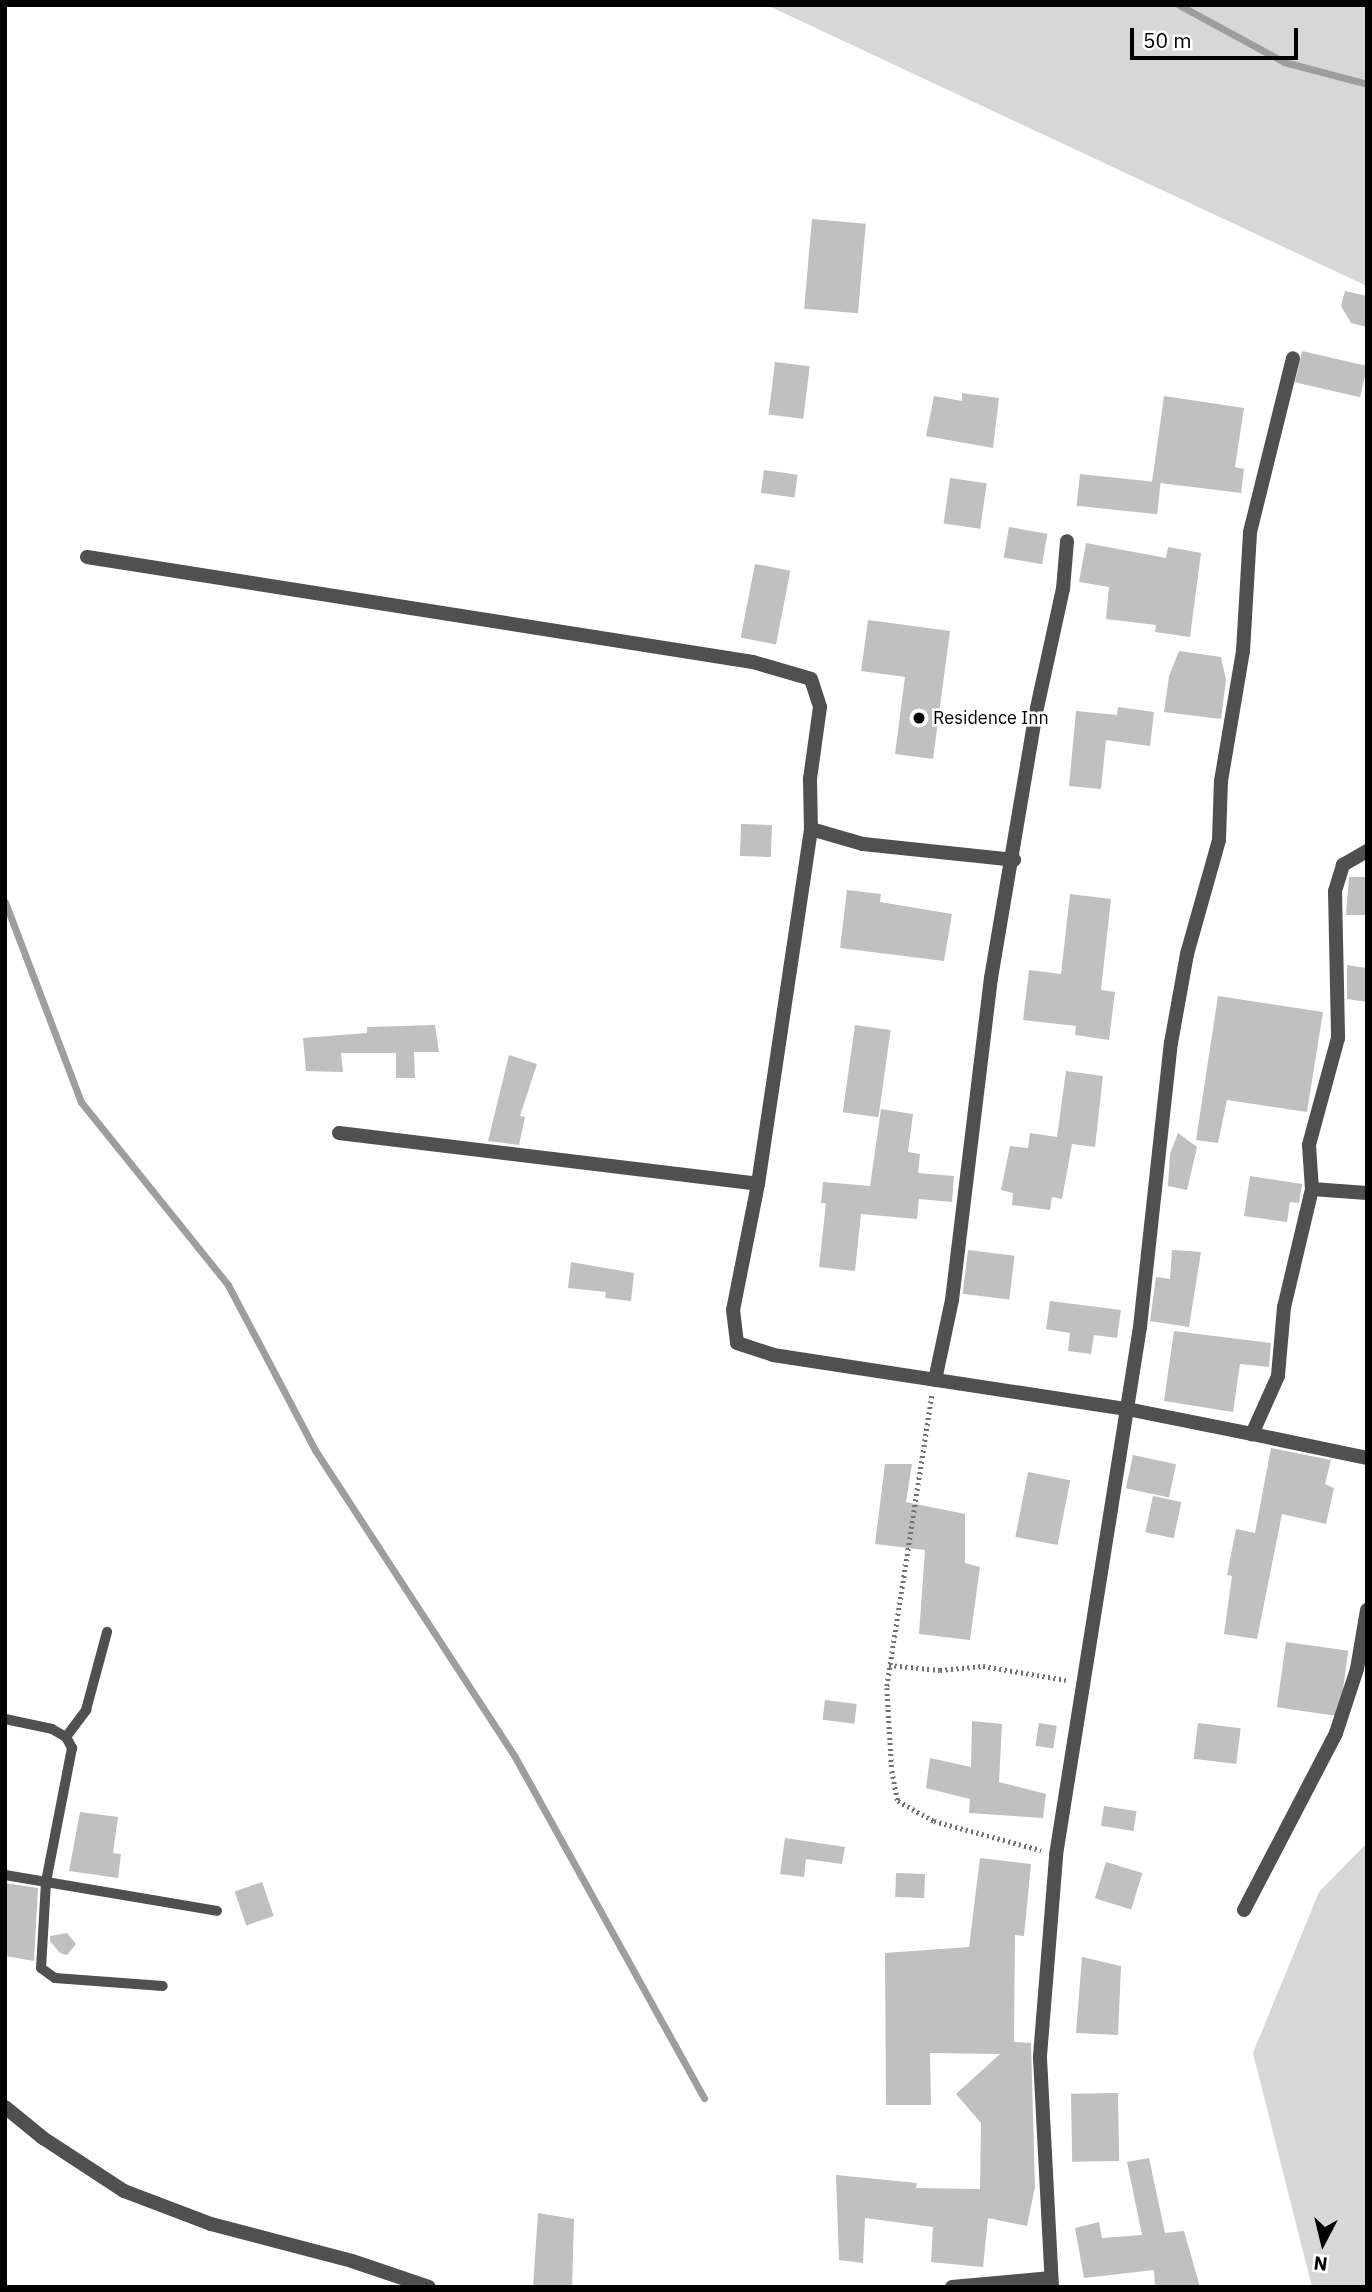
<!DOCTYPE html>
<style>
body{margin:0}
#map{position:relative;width:1372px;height:2292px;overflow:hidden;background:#fff;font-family:"IBM Plex Sans",sans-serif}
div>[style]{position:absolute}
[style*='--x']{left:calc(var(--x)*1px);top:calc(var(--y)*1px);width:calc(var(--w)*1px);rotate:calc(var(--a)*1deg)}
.green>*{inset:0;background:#d7d7d7}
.stream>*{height:7px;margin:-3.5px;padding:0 3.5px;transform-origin:3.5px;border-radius:3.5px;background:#9e9e9e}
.building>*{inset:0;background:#c0c0c0;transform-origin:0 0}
.path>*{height:4.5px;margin-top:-2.25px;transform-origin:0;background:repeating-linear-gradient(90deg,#727272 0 2px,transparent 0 5.5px)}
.lane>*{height:10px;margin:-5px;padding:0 5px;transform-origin:5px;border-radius:5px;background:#505050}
.street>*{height:14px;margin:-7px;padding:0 7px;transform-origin:7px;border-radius:7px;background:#505050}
.dots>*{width:19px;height:19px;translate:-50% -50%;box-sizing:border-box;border:4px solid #fff;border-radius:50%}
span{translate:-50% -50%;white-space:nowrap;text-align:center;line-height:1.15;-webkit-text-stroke:5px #fff;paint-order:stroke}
.poi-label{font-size:18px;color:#000}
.left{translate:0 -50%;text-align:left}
.frame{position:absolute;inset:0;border:7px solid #000;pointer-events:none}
.north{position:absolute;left:1288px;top:2208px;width:70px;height:70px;-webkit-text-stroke:5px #fff;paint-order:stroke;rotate:187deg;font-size:19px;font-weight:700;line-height:28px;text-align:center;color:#000}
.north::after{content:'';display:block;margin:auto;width:24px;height:32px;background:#000;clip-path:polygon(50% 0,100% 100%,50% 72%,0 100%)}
.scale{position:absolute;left:1130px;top:28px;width:168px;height:32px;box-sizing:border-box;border:4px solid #000;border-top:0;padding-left:9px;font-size:21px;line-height:24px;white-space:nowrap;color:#000;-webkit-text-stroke:5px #fff;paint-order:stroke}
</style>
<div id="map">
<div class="green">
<div style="clip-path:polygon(767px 5px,1367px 5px,1367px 286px,788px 15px)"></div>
<div style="clip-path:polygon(1367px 1843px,1367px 2287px,1312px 2287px,1253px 2053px,1319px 1892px)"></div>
</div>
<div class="stream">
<div style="--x:1179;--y:5;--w:119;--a:28.5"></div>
<div style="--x:1284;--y:62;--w:86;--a:14.8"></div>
<div style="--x:5;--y:902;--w:214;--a:69.2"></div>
<div style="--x:81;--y:1102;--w:235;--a:51.2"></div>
<div style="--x:228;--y:1285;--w:187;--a:62.2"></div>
<div style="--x:315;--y:1450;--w:366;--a:56.9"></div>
<div style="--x:515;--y:1757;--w:390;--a:61"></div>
</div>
<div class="building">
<div style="left:812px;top:219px;width:54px;height:90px;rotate:5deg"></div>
<div style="clip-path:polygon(1345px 291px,1367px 296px,1367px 327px,1351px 323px,1341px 306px)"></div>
<div style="left:1302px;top:351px;width:67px;height:32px;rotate:13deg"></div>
<div style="left:775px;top:362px;width:35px;height:53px;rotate:7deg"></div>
<div style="clip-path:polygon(962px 393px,999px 398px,993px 448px,926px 436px,934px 396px,962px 401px)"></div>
<div style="clip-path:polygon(1164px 396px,1244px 408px,1235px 467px,1244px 469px,1241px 493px,1152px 482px)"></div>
<div style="left:764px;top:470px;width:34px;height:23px;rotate:8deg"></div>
<div style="left:1080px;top:474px;width:81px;height:32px;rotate:6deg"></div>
<div style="left:950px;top:478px;width:37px;height:46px;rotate:8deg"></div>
<div style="left:1009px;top:527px;width:39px;height:31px;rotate:10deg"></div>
<div style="clip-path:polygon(1086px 543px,1166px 558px,1168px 547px,1201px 553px,1190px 637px,1155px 632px,1156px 625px,1106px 619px,1109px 587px,1079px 582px)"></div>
<div style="left:755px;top:564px;width:36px;height:75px;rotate:11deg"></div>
<div style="clip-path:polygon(868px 620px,950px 631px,933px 759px,895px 754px,905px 677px,861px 671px)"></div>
<div style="clip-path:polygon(1179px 651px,1221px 657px,1226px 680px,1221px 719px,1164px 712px,1169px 676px)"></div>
<div style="clip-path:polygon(1118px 707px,1154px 712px,1150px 746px,1106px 740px,1101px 789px,1069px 786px,1076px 711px,1117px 715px)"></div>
<div style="left:741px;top:824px;width:31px;height:32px;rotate:2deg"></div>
<div style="clip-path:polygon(1349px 877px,1367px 877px,1367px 915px,1346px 915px)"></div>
<div style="clip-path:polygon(847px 890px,881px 894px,880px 902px,952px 914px,944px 961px,840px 948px)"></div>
<div style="clip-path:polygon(1070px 894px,1111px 899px,1101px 990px,1115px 992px,1109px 1040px,1075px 1035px,1076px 1026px,1023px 1020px,1029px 970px,1061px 974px)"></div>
<div style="clip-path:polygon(1347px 965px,1367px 968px,1367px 1002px,1347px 999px)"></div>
<div style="clip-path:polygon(1218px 996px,1323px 1012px,1307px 1112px,1227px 1100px,1218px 1143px,1196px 1140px)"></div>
<div style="clip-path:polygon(435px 1025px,439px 1052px,414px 1052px,415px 1078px,396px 1078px,396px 1053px,341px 1053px,343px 1072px,306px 1071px,303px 1038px,367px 1033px,367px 1027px)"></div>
<div style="left:855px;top:1025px;width:36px;height:88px;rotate:8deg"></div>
<div style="clip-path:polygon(509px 1055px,537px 1064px,520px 1116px,525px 1117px,519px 1145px,488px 1141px)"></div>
<div style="clip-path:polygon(1066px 1071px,1103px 1076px,1095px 1147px,1072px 1144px,1062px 1199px,1052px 1197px,1050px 1210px,1012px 1205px,1013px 1193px,1001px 1190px,1010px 1146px,1028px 1148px,1030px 1133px,1057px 1137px)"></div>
<div style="clip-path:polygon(881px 1109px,913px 1114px,908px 1152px,920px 1154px,918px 1173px,954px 1176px,952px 1202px,919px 1199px,917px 1219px,861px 1214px,855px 1271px,819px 1267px,826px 1203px,821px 1203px,823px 1182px,870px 1186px)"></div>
<div style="clip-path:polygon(1178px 1133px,1197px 1147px,1187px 1190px,1168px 1186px,1170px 1154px)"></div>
<div style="clip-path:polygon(1250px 1176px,1302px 1184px,1299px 1203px,1290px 1202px,1287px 1222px,1244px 1216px)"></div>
<div style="left:968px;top:1250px;width:47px;height:44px;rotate:7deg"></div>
<div style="clip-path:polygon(1172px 1250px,1201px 1252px,1189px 1327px,1150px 1321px,1156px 1277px,1170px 1279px)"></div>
<div style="clip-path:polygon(571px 1262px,634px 1273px,631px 1301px,605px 1298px,606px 1292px,568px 1288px)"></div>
<div style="clip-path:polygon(1050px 1301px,1121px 1310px,1117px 1338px,1094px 1335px,1091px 1354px,1068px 1351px,1070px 1333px,1046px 1329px)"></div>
<div style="clip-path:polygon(1174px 1331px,1271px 1343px,1269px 1367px,1240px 1364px,1233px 1412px,1164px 1401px)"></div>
<div style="clip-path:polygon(1271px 1448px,1331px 1460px,1325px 1484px,1334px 1488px,1326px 1524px,1282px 1514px,1257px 1639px,1224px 1634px,1232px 1576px,1227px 1575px,1236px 1529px,1255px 1533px)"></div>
<div style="left:1133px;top:1455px;width:44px;height:34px;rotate:12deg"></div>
<div style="clip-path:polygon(885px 1464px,912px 1464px,906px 1502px,965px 1514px,965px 1563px,980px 1567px,970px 1640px,919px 1634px,925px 1550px,875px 1544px)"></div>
<div style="left:1028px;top:1472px;width:43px;height:66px;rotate:11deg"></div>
<div style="left:1153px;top:1496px;width:29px;height:37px;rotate:12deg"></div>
<div style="left:1286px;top:1642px;width:63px;height:66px;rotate:8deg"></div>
<div style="left:825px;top:1700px;width:32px;height:20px;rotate:7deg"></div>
<div style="clip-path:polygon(972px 1721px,1002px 1724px,999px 1782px,1046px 1794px,1043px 1818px,969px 1813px,970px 1799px,926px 1788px,930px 1758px,971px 1767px)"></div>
<div style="left:1039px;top:1723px;width:18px;height:23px;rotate:9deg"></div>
<div style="left:1198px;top:1723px;width:43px;height:36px;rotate:7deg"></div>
<div style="left:1104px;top:1806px;width:33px;height:20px;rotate:9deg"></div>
<div style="clip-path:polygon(80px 1812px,118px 1817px,113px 1853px,121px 1854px,118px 1878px,69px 1871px)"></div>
<div style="clip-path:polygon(785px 1838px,845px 1847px,842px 1864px,806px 1859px,804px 1877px,780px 1874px)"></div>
<div style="clip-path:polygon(980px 1858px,1031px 1864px,1024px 1936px,1015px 1935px,1014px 2042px,1031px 2043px,1035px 2187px,1027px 2226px,988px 2218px,983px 2267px,931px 2262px,933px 2227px,865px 2218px,863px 2263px,839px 2260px,836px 2175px,917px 2183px,916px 2188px,980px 2189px,981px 2123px,956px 2094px,1000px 2054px,930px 2053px,931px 2105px,886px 2105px,885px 1953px,969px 1947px)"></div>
<div style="left:1106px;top:1862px;width:38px;height:38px;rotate:17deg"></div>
<div style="left:896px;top:1873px;width:29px;height:24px;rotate:2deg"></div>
<div style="left:262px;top:1882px;width:36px;height:29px;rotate:71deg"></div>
<div style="clip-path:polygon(5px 1883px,38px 1888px,34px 1961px,5px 1956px)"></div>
<div style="clip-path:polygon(67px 1933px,76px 1944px,67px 1955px,60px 1953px,50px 1941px,50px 1936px)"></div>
<div style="clip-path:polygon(1082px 1957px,1121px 1966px,1118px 2035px,1076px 2033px)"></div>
<div style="left:1118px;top:2093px;width:68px;height:47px;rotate:89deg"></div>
<div style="clip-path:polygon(1149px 2158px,1165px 2233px,1184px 2231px,1200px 2287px,1155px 2287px,1154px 2270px,1084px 2278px,1075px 2228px,1099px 2222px,1102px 2238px,1142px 2235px,1127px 2162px)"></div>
<div style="clip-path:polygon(538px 2213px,574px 2219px,572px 2287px,533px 2287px)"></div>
</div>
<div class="path">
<div style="--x:932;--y:1396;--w:295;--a:98.8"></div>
<div style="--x:887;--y:1688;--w:83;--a:86.6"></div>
<div style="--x:892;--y:1771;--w:31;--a:79"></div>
<div style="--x:898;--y:1801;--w:41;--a:29.1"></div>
<div style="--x:934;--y:1821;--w:111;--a:15.2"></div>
<div style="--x:889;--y:1665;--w:51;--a:5.6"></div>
<div style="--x:940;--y:1670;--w:43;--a:-5.3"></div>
<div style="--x:983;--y:1666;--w:84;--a:9.6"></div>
</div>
<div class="lane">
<div style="--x:5;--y:1719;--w:48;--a:12"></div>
<div style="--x:52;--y:1729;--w:16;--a:30"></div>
<div style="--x:66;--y:1737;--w:13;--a:61"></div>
<div style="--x:72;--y:1748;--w:136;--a:101"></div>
<div style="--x:46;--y:1882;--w:86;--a:93.3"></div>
<div style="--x:41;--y:1968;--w:17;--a:36"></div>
<div style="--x:55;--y:1978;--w:108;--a:4.2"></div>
<div style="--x:66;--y:1737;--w:34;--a:-53"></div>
<div style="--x:86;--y:1710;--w:81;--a:-74.9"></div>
<div style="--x:5;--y:1875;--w:215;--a:9.6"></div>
</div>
<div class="street">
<div style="--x:87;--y:557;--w:674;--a:8.96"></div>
<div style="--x:753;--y:662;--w:60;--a:16.3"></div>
<div style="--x:811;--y:679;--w:29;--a:72"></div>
<div style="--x:820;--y:707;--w:73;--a:97.9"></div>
<div style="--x:810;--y:779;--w:50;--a:88.9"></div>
<div style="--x:811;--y:829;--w:54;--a:16.1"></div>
<div style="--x:863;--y:844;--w:152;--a:6"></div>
<div style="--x:1367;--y:851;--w:28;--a:150"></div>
<div style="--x:1343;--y:865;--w:27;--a:107"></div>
<div style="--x:1335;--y:891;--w:147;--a:88.8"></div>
<div style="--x:1338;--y:1038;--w:111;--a:105.2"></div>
<div style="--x:1309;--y:1145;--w:44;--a:86.1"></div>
<div style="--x:1312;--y:1189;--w:121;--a:103.3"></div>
<div style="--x:1284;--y:1307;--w:69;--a:95"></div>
<div style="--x:1278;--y:1376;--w:64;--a:114.1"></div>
<div style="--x:1252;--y:1434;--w:117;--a:11.8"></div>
<div style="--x:339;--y:1133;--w:422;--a:6.9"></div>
<div style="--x:758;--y:1184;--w:128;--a:101.2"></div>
<div style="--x:733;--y:1310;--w:33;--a:83"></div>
<div style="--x:737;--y:1343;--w:38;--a:18"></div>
<div style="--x:773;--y:1355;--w:358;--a:8.7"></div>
<div style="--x:1127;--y:1409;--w:127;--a:11.3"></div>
<div style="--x:758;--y:1184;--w:359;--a:-81.5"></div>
<div style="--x:1312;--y:1189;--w:55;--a:4.2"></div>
<div style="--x:935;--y:1380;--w:82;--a:-78"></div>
<div style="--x:952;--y:1300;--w:324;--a:-83.1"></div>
<div style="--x:991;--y:978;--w:265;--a:-80.4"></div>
<div style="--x:1035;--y:717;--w:131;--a:-77.7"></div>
<div style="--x:1063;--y:589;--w:48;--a:-85.2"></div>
<div style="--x:1244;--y:1910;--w:199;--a:-62.5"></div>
<div style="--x:1336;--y:1733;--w:67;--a:-71.8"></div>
<div style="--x:1357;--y:1669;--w:60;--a:-80.4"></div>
<div style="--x:5;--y:2107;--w:49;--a:39.2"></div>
<div style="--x:43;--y:2138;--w:97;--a:33.2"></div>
<div style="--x:124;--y:2191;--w:93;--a:20.8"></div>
<div style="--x:211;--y:2224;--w:146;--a:14.7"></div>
<div style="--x:352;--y:2261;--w:81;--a:18.7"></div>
<div style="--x:952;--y:2287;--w:99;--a:-5.2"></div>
<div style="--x:1052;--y:2287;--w:231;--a:-93"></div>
<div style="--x:1040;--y:2056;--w:202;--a:-85.4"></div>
<div style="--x:1056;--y:1855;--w:535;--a:-80.96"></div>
<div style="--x:1140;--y:1327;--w:286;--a:-83.8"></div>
<div style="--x:1171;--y:1043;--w:90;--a:-79.8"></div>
<div style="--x:1187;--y:954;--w:118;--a:-74.3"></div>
<div style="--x:1219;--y:840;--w:59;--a:-88.1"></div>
<div style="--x:1221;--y:781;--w:132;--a:-80.4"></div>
<div style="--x:1243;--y:651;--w:119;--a:-86.6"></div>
<div style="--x:1250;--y:532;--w:179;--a:-76.1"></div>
</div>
<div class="dots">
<div style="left:919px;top:718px;background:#000"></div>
</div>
<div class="poi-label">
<span class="left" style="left:933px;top:718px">Residence Inn</span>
</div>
<div class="frame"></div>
<div class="north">N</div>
<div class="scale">50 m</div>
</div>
